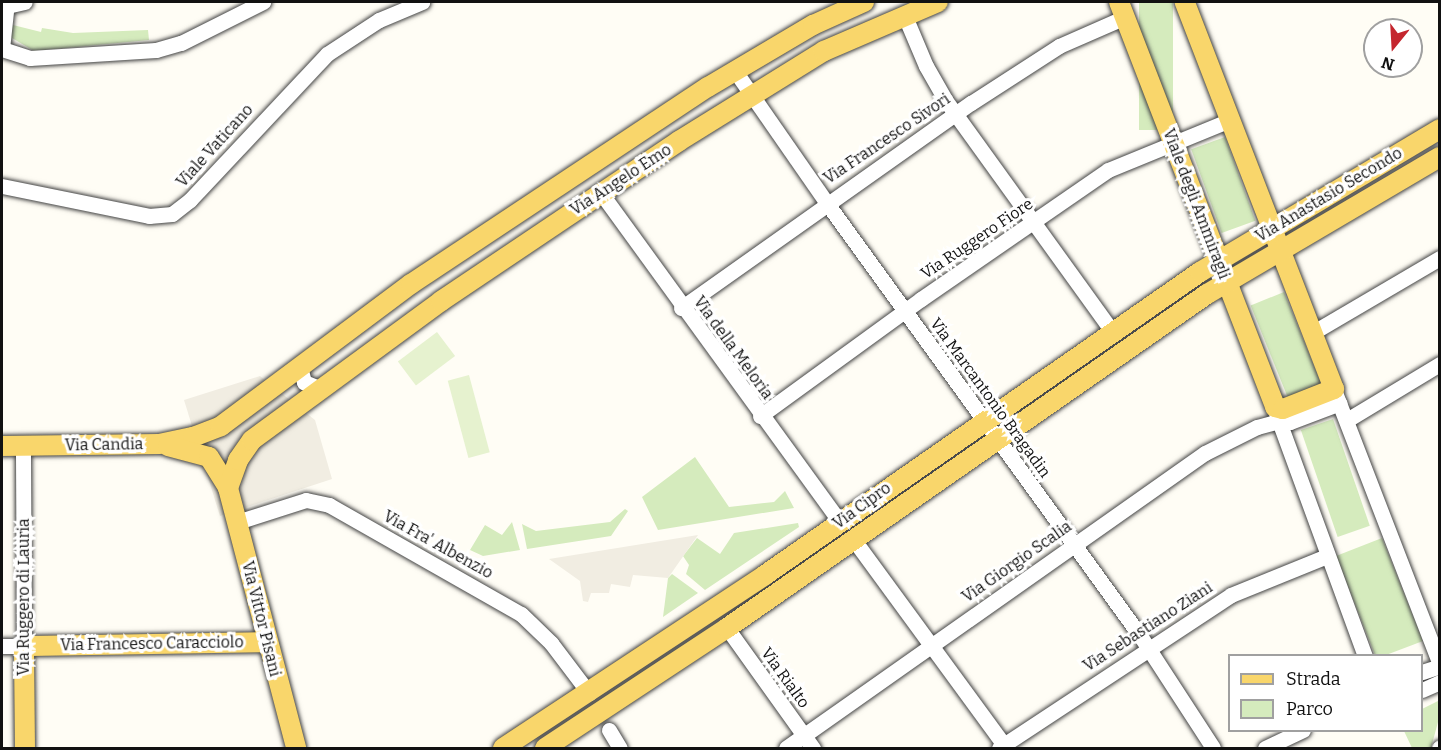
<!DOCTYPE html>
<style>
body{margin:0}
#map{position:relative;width:1441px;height:750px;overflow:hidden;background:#fffdf5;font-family:Bitter,serif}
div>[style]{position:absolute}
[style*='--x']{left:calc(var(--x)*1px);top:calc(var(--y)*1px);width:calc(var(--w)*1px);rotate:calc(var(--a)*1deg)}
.green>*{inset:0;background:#d5ebbd;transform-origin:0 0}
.pitch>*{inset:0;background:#e6f2cf;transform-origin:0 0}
.plaza>*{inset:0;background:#f1ede2}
.roads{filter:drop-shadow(0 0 2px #444) drop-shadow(0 0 2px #444)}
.minor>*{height:15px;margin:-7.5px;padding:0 7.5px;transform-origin:7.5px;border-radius:7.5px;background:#fff}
.major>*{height:20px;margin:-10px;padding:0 10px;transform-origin:10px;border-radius:10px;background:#f9d66b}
span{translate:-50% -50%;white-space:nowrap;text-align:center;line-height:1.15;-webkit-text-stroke:6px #fff;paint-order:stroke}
.street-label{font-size:16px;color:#111}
.frame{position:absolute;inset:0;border:3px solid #111;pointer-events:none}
.legend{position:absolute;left:1228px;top:654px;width:195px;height:78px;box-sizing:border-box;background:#fff;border:2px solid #a0a0a0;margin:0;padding:8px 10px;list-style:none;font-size:18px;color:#111}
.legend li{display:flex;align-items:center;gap:12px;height:30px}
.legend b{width:30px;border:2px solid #a0a0a0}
.north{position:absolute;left:1363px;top:18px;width:60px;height:60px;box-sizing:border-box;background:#fff;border:2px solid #a0a0a0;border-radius:50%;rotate:198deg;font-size:16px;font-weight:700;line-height:24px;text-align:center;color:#111}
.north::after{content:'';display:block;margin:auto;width:21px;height:27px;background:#c4262e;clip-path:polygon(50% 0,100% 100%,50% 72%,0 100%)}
</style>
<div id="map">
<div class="green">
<div style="left:1139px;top:2px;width:34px;height:128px"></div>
<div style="clip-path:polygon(13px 25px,41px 32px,42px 28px,73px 33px,148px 30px,149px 40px,34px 51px,12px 38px,9px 34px)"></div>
<div style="left:1225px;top:137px;width:89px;height:36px;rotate:70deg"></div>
<div style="left:1284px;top:292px;width:103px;height:36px;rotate:68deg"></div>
<div style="left:1333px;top:419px;width:113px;height:34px;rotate:71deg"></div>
<div style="clip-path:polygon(695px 457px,729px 507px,774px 502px,785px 491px,794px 508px,658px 530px,642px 497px)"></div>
<div style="clip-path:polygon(625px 509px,628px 511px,611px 536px,527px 549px,522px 524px,536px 531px,610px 522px)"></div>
<div style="clip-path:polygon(512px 522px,520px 550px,483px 556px,470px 550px,485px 525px,502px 535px)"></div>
<div style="clip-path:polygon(798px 523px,799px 527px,705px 590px,686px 574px,689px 565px,683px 556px,697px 538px,720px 554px,734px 533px)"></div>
<div style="clip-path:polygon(1382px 538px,1423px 641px,1386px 655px,1375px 655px,1336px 556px)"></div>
<div style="clip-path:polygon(672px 574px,698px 593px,663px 617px,668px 578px)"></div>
<div style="clip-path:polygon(1438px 701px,1438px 722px,1431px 748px,1412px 748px,1404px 731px,1422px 730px,1422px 709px)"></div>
</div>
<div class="pitch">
<div style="left:437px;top:332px;width:30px;height:49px;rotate:53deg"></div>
<div style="left:469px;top:375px;width:80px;height:22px;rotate:75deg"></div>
</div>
<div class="plaza">
<div style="clip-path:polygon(260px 376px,315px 420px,332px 479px,220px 516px,184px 400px)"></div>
<div style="clip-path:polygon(698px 535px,668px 578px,633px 575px,630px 587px,611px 584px,609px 593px,591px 593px,588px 602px,583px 601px,580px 581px,549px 559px)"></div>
</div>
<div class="roads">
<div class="minor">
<div style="--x:7;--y:6;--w:18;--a:-13"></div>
<div style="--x:904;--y:14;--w:56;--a:67.1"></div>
<div style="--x:926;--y:66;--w:40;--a:60.3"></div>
<div style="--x:946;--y:101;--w:284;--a:54.2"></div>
<div style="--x:2;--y:49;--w:29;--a:18"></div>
<div style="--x:30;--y:58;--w:126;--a:-3.6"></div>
<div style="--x:156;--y:50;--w:26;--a:-16"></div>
<div style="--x:181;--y:43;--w:92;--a:-26.6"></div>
<div style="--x:2;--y:49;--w:47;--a:-83.9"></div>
<div style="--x:735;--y:71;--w:160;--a:55.2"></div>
<div style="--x:826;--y:202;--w:537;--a:54.09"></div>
<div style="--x:1141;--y:637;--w:132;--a:57"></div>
<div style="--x:2;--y:186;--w:150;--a:11.5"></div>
<div style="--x:149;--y:216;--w:23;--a:-5"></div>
<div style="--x:172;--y:214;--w:23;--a:-38"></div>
<div style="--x:190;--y:200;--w:200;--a:-46.8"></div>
<div style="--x:327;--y:54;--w:62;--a:-33.2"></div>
<div style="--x:379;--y:20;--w:47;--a:-22.7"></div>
<div style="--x:601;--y:193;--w:407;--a:54"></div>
<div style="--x:681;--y:308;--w:355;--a:-35.3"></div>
<div style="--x:971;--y:103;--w:105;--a:-32.9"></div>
<div style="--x:1059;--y:46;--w:72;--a:-23.7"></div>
<div style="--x:1312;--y:333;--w:148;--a:-30.4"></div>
<div style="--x:300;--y:367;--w:16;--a:75"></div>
<div style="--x:304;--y:382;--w:18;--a:22"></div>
<div style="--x:1336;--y:395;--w:288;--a:68.9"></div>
<div style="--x:1276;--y:413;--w:259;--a:69.9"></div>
<div style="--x:760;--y:416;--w:199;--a:-36"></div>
<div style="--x:921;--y:299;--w:227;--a:-34.6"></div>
<div style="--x:1108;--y:170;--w:132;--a:-22.3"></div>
<div style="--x:1347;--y:420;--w:109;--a:-31.1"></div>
<div style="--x:237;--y:522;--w:72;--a:-17.7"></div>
<div style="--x:306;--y:500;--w:24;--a:12"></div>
<div style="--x:329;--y:505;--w:221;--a:29.6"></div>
<div style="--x:521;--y:614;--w:42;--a:44"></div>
<div style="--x:551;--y:643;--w:63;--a:52.8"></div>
<div style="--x:854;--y:540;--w:258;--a:53.8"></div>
<div style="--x:727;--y:628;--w:148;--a:54.4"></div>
<div style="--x:2;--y:646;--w:22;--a:0"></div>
<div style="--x:24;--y:646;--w:200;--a:-90.3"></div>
<div style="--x:1422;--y:672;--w:19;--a:-18"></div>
<div style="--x:1422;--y:690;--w:20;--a:-24"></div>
<div style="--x:609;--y:730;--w:21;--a:59"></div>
<div style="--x:786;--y:748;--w:512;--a:-35.15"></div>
<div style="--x:1205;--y:453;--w:58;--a:-26.6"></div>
<div style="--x:1257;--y:427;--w:23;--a:-15"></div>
<div style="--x:1279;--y:421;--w:11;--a:5"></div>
<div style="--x:1290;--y:422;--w:53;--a:-20.8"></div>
<div style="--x:999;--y:748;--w:278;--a:-33.4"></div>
<div style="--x:1231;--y:595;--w:104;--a:-22.1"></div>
<div style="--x:1265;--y:748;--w:42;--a:-25.3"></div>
<div style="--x:1439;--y:748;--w:1;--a:-45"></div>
</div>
<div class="major">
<div style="--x:1119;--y:2;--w:434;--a:68.9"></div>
<div style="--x:1275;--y:407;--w:8;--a:14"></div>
<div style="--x:1283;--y:409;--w:55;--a:-21.4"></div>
<div style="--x:1334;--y:389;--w:415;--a:-111.1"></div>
<div style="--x:2;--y:446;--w:157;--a:-0.7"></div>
<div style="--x:159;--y:444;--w:35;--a:-12"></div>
<div style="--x:193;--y:437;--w:30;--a:-21"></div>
<div style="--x:221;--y:426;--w:237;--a:-36.8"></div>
<div style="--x:411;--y:284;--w:356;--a:-33.6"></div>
<div style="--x:708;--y:87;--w:122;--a:-30.6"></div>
<div style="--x:813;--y:25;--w:56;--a:-24.3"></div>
<div style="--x:168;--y:446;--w:42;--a:15"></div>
<div style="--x:209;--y:457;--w:36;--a:58"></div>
<div style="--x:228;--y:488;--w:269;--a:75.3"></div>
<div style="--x:228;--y:488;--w:30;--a:-70"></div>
<div style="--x:238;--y:460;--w:24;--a:-55"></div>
<div style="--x:252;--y:440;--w:235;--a:-36.3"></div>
<div style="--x:441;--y:301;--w:287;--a:-33.9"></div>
<div style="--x:679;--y:141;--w:171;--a:-31.8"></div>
<div style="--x:824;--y:51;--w:124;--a:-23.3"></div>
<div style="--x:25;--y:748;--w:102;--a:-90.6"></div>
<div style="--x:24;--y:646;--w:242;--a:-0.9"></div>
<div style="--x:503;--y:748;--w:314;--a:-33.4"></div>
<div style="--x:765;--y:575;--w:530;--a:-34.86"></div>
<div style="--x:1200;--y:272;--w:279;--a:-30.8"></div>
<div style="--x:545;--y:748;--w:218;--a:-33.4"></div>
<div style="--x:727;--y:628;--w:585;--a:-34.83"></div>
<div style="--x:1207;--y:294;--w:270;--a:-30.5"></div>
</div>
</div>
<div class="street-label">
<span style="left:887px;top:139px;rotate:-34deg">Via Francesco Sivori</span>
<span style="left:215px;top:146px;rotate:-48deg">Viale Vaticano</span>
<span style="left:621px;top:180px;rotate:-33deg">Via Angelo Emo</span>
<span style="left:1329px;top:195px;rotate:-31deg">Via Anastasio Secondo</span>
<span style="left:1196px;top:204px;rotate:69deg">Viale degli Ammiragli</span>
<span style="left:977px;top:239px;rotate:-34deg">Via Ruggero Fiore</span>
<span style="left:733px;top:348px;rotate:54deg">Via della Meloria</span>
<span style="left:990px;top:398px;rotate:54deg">Via Marcantonio Bragadin</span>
<span style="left:104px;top:445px;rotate:-1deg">Via Candia</span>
<span style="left:862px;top:506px;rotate:-36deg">Via Cipro</span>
<span style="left:438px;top:545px;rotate:29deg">Via Fra' Albenzio</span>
<span style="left:1017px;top:562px;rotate:-35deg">Via Giorgio Scalia</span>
<span style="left:24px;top:597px;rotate:-90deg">Via Ruggero di Lauria</span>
<span style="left:261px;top:619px;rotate:76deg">Via Vittor Pisani</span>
<span style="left:1148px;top:627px;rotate:-33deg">Via Sebastiano Ziani</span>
<span style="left:152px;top:644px;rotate:-1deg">Via Francesco Caracciolo</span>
<span style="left:785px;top:678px;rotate:54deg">Via Rialto</span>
</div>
<div class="frame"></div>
<ul class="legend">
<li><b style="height:8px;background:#f9d66b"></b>Strada</li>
<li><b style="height:16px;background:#d5ebbd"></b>Parco</li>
</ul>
<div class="north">N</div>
</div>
